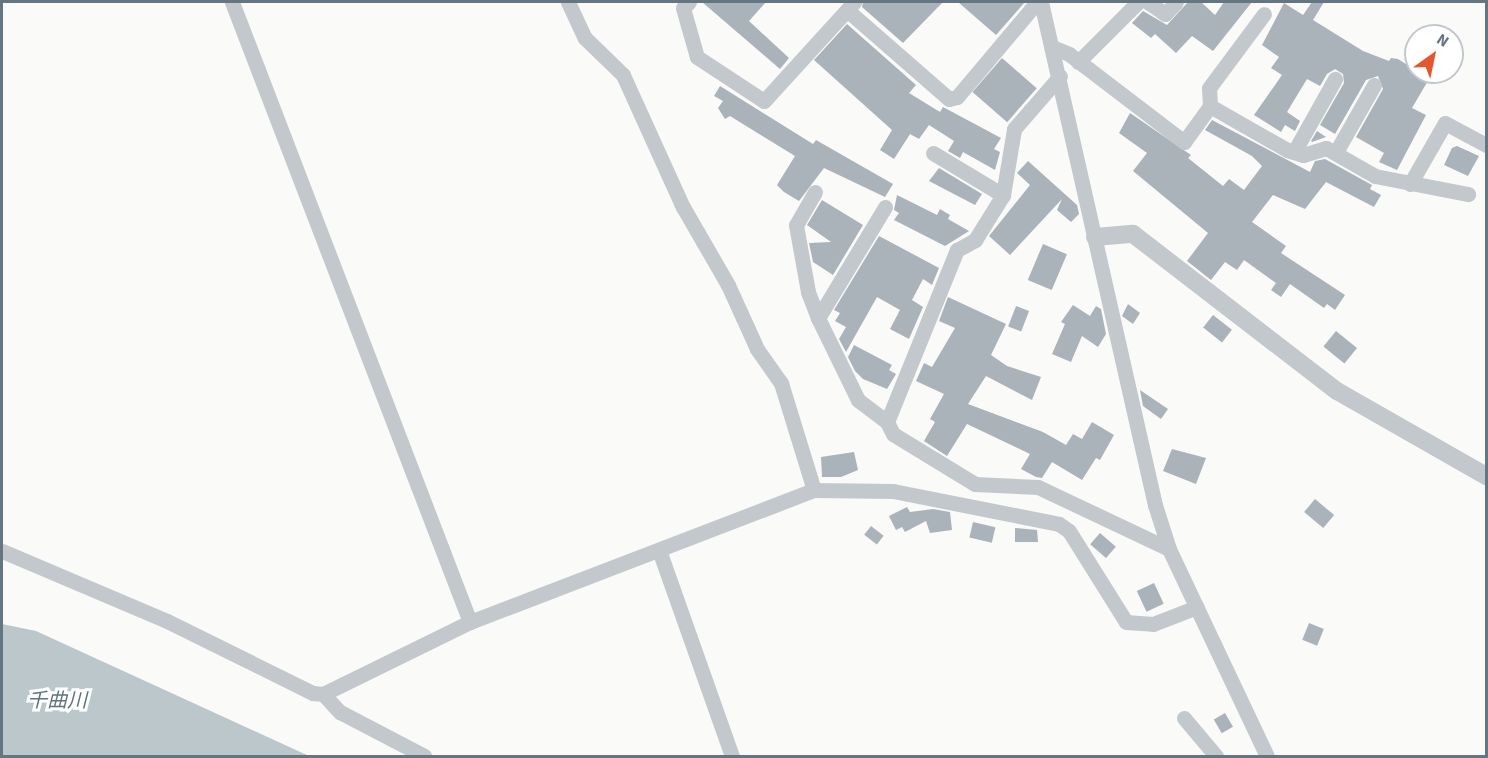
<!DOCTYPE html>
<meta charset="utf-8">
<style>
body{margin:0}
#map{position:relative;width:1488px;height:758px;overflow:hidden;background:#fafaf8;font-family:"Source Sans 3","Noto Sans JP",sans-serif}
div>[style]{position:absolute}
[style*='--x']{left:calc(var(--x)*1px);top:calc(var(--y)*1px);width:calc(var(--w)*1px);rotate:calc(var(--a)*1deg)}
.water>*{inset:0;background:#bbc7cb}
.building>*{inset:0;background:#aab3b9;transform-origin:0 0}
.minor>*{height:15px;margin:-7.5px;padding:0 7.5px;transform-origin:7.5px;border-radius:7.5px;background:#c3c8cc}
.tertiary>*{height:18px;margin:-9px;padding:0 9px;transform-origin:9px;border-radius:9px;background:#c3c8cc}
span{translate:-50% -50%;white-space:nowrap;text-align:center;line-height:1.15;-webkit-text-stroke:6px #fff;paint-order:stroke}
.water-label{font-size:20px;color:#60757c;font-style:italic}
.frame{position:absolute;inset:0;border:3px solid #657683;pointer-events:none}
.north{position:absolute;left:1404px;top:24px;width:60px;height:60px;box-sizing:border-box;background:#fff;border:2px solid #c1c8cd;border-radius:50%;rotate:33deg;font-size:16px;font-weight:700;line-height:24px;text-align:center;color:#657683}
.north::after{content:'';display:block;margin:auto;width:21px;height:27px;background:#e4572e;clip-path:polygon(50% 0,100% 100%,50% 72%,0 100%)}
</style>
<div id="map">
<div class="water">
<div style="clip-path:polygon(2px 624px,36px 631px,309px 756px,2px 756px)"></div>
</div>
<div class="building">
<div style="clip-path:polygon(702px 2px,766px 2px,749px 21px,789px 58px,780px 69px)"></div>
<div style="clip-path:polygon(863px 2px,943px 2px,903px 43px,862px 7px)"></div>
<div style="clip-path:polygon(958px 2px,1025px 2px,996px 35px)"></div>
<div style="clip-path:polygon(1188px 2px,1201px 2px,1215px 15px,1224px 2px,1252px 2px,1213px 51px,1192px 36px,1176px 53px,1155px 34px,1151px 38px,1132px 23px,1143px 11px,1167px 25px)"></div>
<div style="clip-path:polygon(1312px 2px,1324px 2px,1313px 20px,1363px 51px,1389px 61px,1391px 58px,1398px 59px,1429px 79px,1412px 108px,1426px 115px,1397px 170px,1379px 162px,1384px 153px,1356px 137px,1383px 89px,1378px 76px,1366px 80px,1335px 134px,1320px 125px,1344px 83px,1343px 74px,1335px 69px,1327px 74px,1320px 86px,1307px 79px,1287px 112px,1300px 121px,1295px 131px,1285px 125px,1281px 132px,1254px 115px,1282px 75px,1271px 68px,1279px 57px,1262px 45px,1284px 3px,1303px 15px)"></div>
<div style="clip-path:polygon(847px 24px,916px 85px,909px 93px,940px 112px,943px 107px,1001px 138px,994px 149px,1000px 152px,995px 170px,963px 152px,960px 158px,948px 151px,954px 141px,929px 125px,919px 139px,910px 134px,894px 159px,880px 150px,892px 130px,814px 60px)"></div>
<div style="left:1002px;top:58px;width:46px;height:45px;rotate:41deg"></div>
<div style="clip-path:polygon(720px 86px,813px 144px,816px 140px,893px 184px,885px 197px,824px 168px,799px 201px,784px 192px,777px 185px,795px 156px,730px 116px,725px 119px,718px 108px,723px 101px,714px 96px)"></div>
<div style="clip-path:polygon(1130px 113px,1191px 155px,1188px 158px,1223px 186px,1229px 179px,1244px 190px,1262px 166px,1252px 156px,1205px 130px,1212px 120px,1310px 172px,1315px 161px,1325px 159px,1372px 185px,1370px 189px,1381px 195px,1374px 207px,1326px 182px,1305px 209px,1273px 195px,1252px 222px,1286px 246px,1281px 253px,1345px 295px,1335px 310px,1327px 304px,1324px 308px,1290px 284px,1281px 297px,1271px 290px,1276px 283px,1244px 260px,1237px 270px,1225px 262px,1211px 280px,1187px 261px,1208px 233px,1133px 171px,1147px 153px,1119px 133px)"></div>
<div style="clip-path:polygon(1317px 131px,1326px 137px,1312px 142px,1311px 141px)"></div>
<div style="clip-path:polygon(1457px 146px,1479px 156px,1468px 176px,1444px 165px,1452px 148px)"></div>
<div style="clip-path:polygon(1028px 161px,1077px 205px,1079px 214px,1071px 222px,1057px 210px,1062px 199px,1010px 255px,989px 236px,1030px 185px,1017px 173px)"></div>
<div style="clip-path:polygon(939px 168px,982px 194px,975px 205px,929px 181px)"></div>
<div style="clip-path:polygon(897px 195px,937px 215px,940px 209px,950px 215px,948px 219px,969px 231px,945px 246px,894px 220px,899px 213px,894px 210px)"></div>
<div style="clip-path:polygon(822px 200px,863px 225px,833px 275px,813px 262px,809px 243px,831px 242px,807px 225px)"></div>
<div style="clip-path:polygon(879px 236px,939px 268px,932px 285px,923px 279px,912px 300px,923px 307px,909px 339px,890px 329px,900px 310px,877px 297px,846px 352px,839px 339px,846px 327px,835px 321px,840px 313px,834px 310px)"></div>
<div style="left:1043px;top:244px;width:26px;height:39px;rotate:23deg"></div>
<div style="clip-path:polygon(948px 297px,1006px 324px,991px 355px,1007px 366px,1041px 377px,1032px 400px,986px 376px,968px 404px,1043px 432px,1066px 445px,1073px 434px,1082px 439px,1092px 422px,1114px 435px,1100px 460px,1096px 458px,1082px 480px,1052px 462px,1042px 478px,1036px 477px,1021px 469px,1030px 454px,967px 424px,947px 456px,924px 441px,935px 422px,930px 419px,944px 394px,916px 381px,924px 363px,932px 367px,955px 328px,939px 321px)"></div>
<div style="clip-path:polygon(1128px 304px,1140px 313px,1133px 324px,1122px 316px)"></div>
<div style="clip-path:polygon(1073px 305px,1090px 316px,1096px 306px,1101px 309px,1106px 334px,1098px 347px,1082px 336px,1071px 362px,1052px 354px,1065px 324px,1061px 322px)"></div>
<div style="left:1016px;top:306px;width:14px;height:22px;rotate:21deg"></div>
<div style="left:1213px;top:315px;width:24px;height:16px;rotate:38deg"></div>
<div style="left:1336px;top:331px;width:27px;height:20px;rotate:39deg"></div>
<div style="clip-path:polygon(854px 345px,892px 365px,889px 370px,896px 374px,887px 389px,863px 379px,855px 371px,848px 357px)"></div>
<div style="clip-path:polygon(1140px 390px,1168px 409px,1161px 419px,1143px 406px)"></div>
<div style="clip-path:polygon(1172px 449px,1206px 458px,1196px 484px,1163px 471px)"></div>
<div style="clip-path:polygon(854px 452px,858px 470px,841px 477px,822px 477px,821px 457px)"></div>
<div style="left:1315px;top:499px;width:25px;height:17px;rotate:40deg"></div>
<div style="clip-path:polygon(907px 507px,910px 512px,933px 509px,950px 512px,952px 530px,930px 533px,926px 521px,905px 532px,902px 527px,896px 530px,889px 516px)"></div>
<div style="left:973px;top:522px;width:23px;height:16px;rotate:13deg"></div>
<div style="left:871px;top:526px;width:16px;height:11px;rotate:38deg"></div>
<div style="clip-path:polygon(1015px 528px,1037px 530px,1038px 542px,1015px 542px)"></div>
<div style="left:1100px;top:533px;width:21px;height:15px;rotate:41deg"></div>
<div style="left:1154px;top:583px;width:23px;height:19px;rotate:65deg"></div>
<div style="left:1309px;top:623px;width:16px;height:18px;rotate:22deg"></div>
<div style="left:1225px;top:713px;width:16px;height:13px;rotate:60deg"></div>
</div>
<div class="minor">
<div style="--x:232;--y:2;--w:664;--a:69"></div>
<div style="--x:568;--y:2;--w:40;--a:65"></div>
<div style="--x:585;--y:38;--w:53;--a:44.2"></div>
<div style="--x:623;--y:75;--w:145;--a:65.6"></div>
<div style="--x:683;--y:207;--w:90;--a:60"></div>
<div style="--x:728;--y:285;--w:70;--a:65.6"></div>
<div style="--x:757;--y:349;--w:42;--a:54.8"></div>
<div style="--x:781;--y:383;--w:112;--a:72.9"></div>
<div style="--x:689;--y:2;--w:8;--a:135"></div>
<div style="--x:683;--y:8;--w:51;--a:74.1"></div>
<div style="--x:697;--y:57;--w:80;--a:33.3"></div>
<div style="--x:764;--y:101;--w:134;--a:-47.7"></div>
<div style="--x:1041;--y:2;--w:516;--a:77.23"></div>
<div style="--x:1155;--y:505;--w:46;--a:72.3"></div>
<div style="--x:1169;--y:549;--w:229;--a:64.7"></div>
<div style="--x:1148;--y:2;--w:21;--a:35"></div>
<div style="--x:1165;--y:14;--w:16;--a:-47"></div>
<div style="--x:847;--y:10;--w:135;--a:41.1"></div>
<div style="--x:949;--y:99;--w:8;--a:-14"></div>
<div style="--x:957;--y:97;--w:124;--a:-49.9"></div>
<div style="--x:1052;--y:47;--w:18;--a:22"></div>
<div style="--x:1069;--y:54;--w:145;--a:37.4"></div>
<div style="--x:1184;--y:142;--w:44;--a:-54.2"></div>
<div style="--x:1210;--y:106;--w:89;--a:29.7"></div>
<div style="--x:1287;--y:150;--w:17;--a:17"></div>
<div style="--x:1303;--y:155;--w:24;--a:-17"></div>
<div style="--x:1326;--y:148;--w:56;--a:29.7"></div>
<div style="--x:1375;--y:176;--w:95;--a:11"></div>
<div style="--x:1078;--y:62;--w:85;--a:-45"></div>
<div style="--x:1210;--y:106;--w:18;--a:-93"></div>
<div style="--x:1209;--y:88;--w:92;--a:-53.4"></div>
<div style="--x:1294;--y:152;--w:84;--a:-60.7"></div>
<div style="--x:1336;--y:152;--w:77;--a:-60.4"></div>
<div style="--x:933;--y:153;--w:82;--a:31"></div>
<div style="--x:1410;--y:184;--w:70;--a:-60.2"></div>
<div style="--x:1445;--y:123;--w:47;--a:28.2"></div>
<div style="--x:815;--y:192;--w:38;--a:120"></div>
<div style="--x:796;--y:225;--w:68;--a:79.8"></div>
<div style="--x:808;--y:292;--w:28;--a:69"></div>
<div style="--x:885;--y:207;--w:130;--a:121.1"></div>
<div style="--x:818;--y:318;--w:91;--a:64"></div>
<div style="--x:858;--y:400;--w:36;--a:37"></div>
<div style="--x:887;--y:422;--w:13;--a:63"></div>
<div style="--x:893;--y:434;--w:96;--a:31.4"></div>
<div style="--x:975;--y:484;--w:63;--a:2.7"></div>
<div style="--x:1038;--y:487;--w:145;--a:25.3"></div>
<div style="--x:887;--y:422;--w:186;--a:-67.9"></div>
<div style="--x:957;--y:250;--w:21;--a:-29"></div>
<div style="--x:975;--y:240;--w:53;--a:-58.1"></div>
<div style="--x:1003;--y:195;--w:67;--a:-80.5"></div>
<div style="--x:1014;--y:129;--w:70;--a:-49"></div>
<div style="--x:659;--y:550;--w:219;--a:70.5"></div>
<div style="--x:2;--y:551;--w:179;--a:23"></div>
<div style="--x:167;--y:621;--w:163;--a:26.3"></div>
<div style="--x:313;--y:693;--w:10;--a:6"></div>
<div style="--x:323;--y:694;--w:164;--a:-26.1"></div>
<div style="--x:470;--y:622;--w:368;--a:-21"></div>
<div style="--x:814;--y:490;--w:79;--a:0.7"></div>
<div style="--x:893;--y:491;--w:169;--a:11.2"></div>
<div style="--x:1059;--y:524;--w:12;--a:35"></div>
<div style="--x:1069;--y:531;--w:107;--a:57.9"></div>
<div style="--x:1126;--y:622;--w:27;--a:4"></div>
<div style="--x:1153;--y:624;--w:47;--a:-21.1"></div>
<div style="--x:323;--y:694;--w:25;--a:47"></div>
<div style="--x:340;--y:712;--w:95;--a:27.6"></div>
<div style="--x:1184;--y:718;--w:50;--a:49.9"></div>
</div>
<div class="tertiary">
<div style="--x:1095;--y:237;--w:38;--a:-5"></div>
<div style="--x:1133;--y:234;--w:257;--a:37.6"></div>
<div style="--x:1337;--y:391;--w:172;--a:29.7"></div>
</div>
<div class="water-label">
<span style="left:57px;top:701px">千曲川</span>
</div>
<div class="frame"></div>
<div class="north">N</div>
</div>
